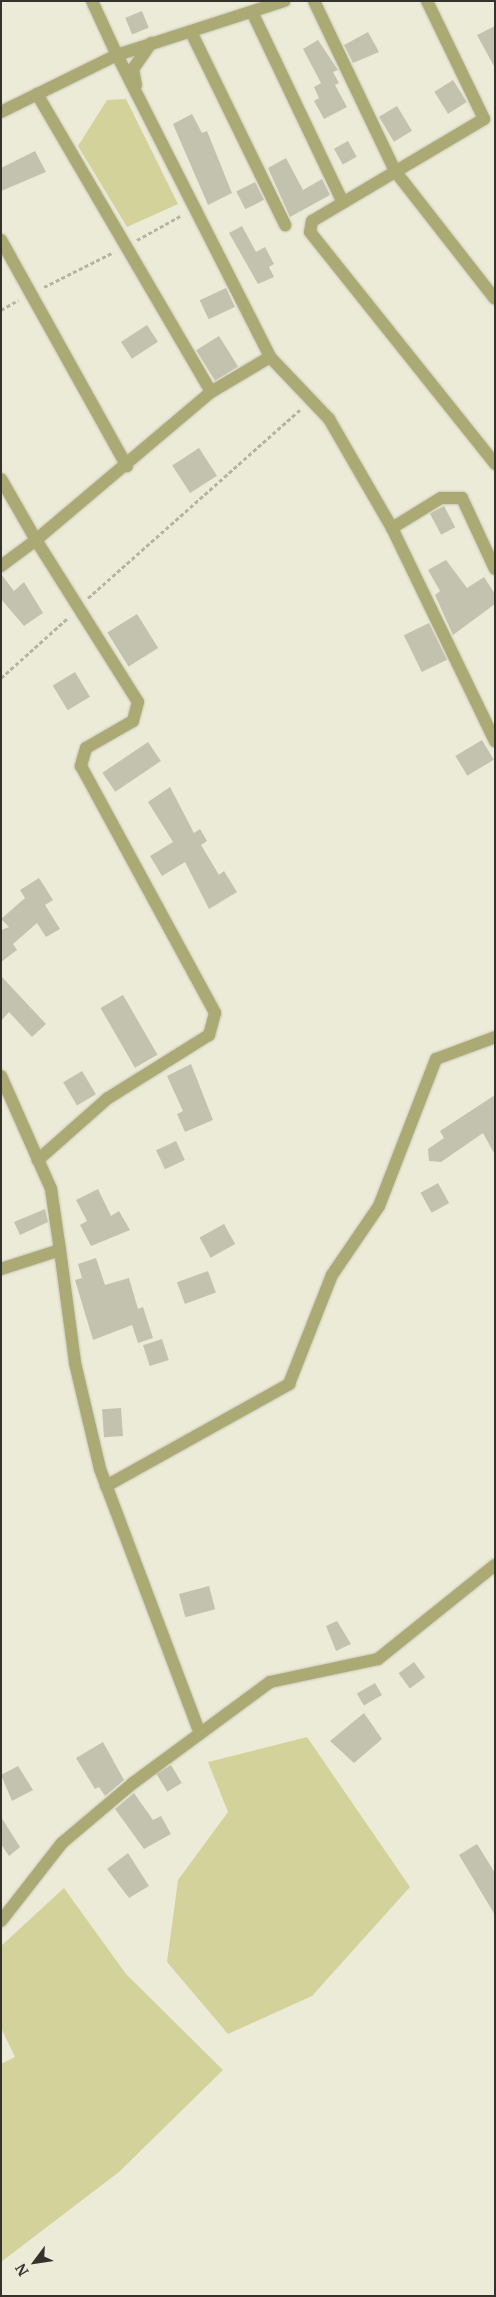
<!DOCTYPE html>
<style>
body{margin:0}
#map{position:relative;width:496px;height:2297px;overflow:hidden;background:#ecebd8;font-family:Merriweather,serif}
div>[style]{position:absolute}
[style*='--x']{left:calc(var(--x)*1px);top:calc(var(--y)*1px);width:calc(var(--w)*1px);rotate:calc(var(--a)*1deg)}
.green>*{inset:0;background:#d4d29b}
.building>*{inset:0;background:#c2c2af;transform-origin:0 0}
.path>*{height:3px;margin-top:-1.5px;transform-origin:0;background:repeating-linear-gradient(90deg,#b4b3a4 0 4px,transparent 0 6.5px)}
.roads{filter:drop-shadow(0 0 1px #c7c6b5) drop-shadow(0 0 1px #c7c6b5)}
.minor>*{height:12px;margin:-6px;padding:0 6px;transform-origin:6px;border-radius:6px;background:#aba974}
span{translate:-50% -50%;white-space:nowrap;text-align:center;line-height:1.15;-webkit-text-stroke:4px #ecebd8;paint-order:stroke}
.frame{position:absolute;inset:0;border:2px solid #33332b;pointer-events:none}
.north{position:absolute;left:10px;top:2237px;width:50px;height:50px;-webkit-text-stroke:4px #ecebd8;paint-order:stroke;rotate:239deg;font-size:14px;font-weight:700;line-height:20px;text-align:center;color:#33332b}
.north::after{content:'';display:block;margin:auto;width:18px;height:22px;background:#33332b;clip-path:polygon(50% 0,100% 100%,50% 72%,0 100%)}
</style>
<div id="map">
<div class="green">
<div style="clip-path:polygon(126px 99px,178px 204px,127px 227px,78px 146px,107px 100px)"></div>
<div style="clip-path:polygon(307px 1737px,410px 1887px,312px 1996px,228px 2034px,167px 1962px,178px 1880px,228px 1812px,208px 1762px)"></div>
<div style="clip-path:polygon(64px 1888px,126px 1974px,223px 2070px,119px 2172px,1px 2262px,1px 2064px,15px 2057px,1px 2028px,1px 1946px)"></div>
</div>
<div class="building">
<div style="left:142px;top:11px;width:18px;height:18px;rotate:68deg"></div>
<div style="clip-path:polygon(495px 26px,495px 68px,477px 35px)"></div>
<div style="clip-path:polygon(368px 32px,379px 52px,353px 63px,344px 45px)"></div>
<div style="clip-path:polygon(318px 40px,338px 70px,333px 72px,339px 83px,335px 85px,347px 107px,324px 119px,314px 101px,319px 98px,314px 87px,321px 83px,303px 49px)"></div>
<div style="left:453px;top:80px;width:26px;height:22px;rotate:58deg"></div>
<div style="left:397px;top:106px;width:29px;height:21px;rotate:59deg"></div>
<div style="clip-path:polygon(192px 114px,202px 133px,207px 131px,232px 193px,208px 205px,173px 124px)"></div>
<div style="left:348px;top:141px;width:18px;height:16px;rotate:61deg"></div>
<div style="clip-path:polygon(35px 151px,46px 172px,1px 191px,1px 168px)"></div>
<div style="clip-path:polygon(286px 158px,303px 190px,322px 179px,330px 195px,290px 217px,268px 168px)"></div>
<div style="left:255px;top:182px;width:20px;height:21px;rotate:63deg"></div>
<div style="clip-path:polygon(242px 226px,256px 252px,265px 247px,274px 264px,269px 267px,274px 277px,258px 284px,229px 233px)"></div>
<div style="left:226px;top:288px;width:21px;height:29px;rotate:65deg"></div>
<div style="left:147px;top:325px;width:20px;height:31px;rotate:57deg"></div>
<div style="left:219px;top:336px;width:36px;height:27px;rotate:58deg"></div>
<div style="left:199px;top:448px;width:33px;height:32px;rotate:57deg"></div>
<div style="left:444px;top:506px;width:24px;height:16px;rotate:62deg"></div>
<div style="clip-path:polygon(446px 560px,467px 588px,484px 577px,495px 594px,495px 604px,453px 635px,435px 595px,440px 591px,428px 570px)"></div>
<div style="clip-path:polygon(1px 574px,14px 591px,24px 582px,43px 613px,24px 626px,1px 599px)"></div>
<div style="left:137px;top:614px;width:40px;height:35px;rotate:58deg"></div>
<div style="left:429px;top:623px;width:41px;height:28px;rotate:64deg"></div>
<div style="left:75px;top:672px;width:29px;height:26px;rotate:59deg"></div>
<div style="left:482px;top:740px;width:23px;height:31px;rotate:59deg"></div>
<div style="left:148px;top:742px;width:23px;height:55px;rotate:56deg"></div>
<div style="clip-path:polygon(170px 787px,194px 833px,200px 829px,207px 841px,201px 845px,219px 875px,224px 871px,237px 892px,209px 909px,185px 862px,162px 876px,150px 856px,173px 842px,148px 802px)"></div>
<div style="clip-path:polygon(39px 878px,53px 900px,45px 905px,60px 929px,46px 937px,37px 923px,13px 944px,17px 950px,1px 962px,1px 930px,9px 927px,1px 919px,25px 898px,20px 890px)"></div>
<div style="clip-path:polygon(1px 976px,46px 1024px,32px 1037px,9px 1012px,1px 1021px)"></div>
<div style="left:123px;top:995px;width:69px;height:26px;rotate:60deg"></div>
<div style="clip-path:polygon(191px 1064px,213px 1120px,185px 1132px,177px 1114px,183px 1111px,167px 1076px)"></div>
<div style="left:82px;top:1071px;width:27px;height:22px;rotate:59deg"></div>
<div style="clip-path:polygon(495px 1095px,495px 1155px,483px 1133px,441px 1162px,429px 1161px,428px 1149px,444px 1138px,440px 1131px)"></div>
<div style="left:176px;top:1141px;width:21px;height:22px;rotate:65deg"></div>
<div style="left:438px;top:1183px;width:23px;height:20px;rotate:61deg"></div>
<div style="clip-path:polygon(98px 1189px,111px 1216px,119px 1211px,130px 1230px,91px 1246px,80px 1225px,87px 1221px,76px 1200px)"></div>
<div style="clip-path:polygon(45px 1209px,48px 1222px,20px 1235px,14px 1222px)"></div>
<div style="left:224px;top:1224px;width:23px;height:28px;rotate:61deg"></div>
<div style="clip-path:polygon(96px 1258px,105px 1285px,129px 1278px,138px 1309px,143px 1307px,153px 1338px,138px 1343px,132px 1325px,93px 1340px,75px 1280px,82px 1278px,78px 1264px)"></div>
<div style="left:208px;top:1271px;width:23px;height:33px;rotate:70deg"></div>
<div style="left:162px;top:1339px;width:22px;height:20px;rotate:72deg"></div>
<div style="left:121px;top:1408px;width:28px;height:19px;rotate:86deg"></div>
<div style="left:209px;top:1586px;width:24px;height:31px;rotate:75deg"></div>
<div style="clip-path:polygon(337px 1621px,351px 1644px,336px 1651px,326px 1626px)"></div>
<div style="left:414px;top:1662px;width:19px;height:19px;rotate:54deg"></div>
<div style="left:375px;top:1683px;width:14px;height:21px;rotate:60deg"></div>
<div style="clip-path:polygon(364px 1713px,382px 1739px,354px 1763px,330px 1741px)"></div>
<div style="clip-path:polygon(103px 1742px,124px 1780px,105px 1796px,99px 1787px,95px 1789px,76px 1758px)"></div>
<div style="left:171px;top:1765px;width:21px;height:17px;rotate:59deg"></div>
<div style="clip-path:polygon(18px 1766px,33px 1790px,12px 1801px,1px 1775px)"></div>
<div style="clip-path:polygon(134px 1793px,153px 1820px,161px 1816px,171px 1834px,144px 1849px,115px 1809px)"></div>
<div style="clip-path:polygon(1px 1817px,20px 1847px,9px 1856px,1px 1844px)"></div>
<div style="clip-path:polygon(477px 1844px,495px 1873px,495px 1915px,459px 1855px)"></div>
<div style="clip-path:polygon(128px 1853px,149px 1886px,129px 1898px,107px 1869px)"></div>
</div>
<div class="path">
<div style="--x:137;--y:240;--w:51;--a:-29.1"></div>
<div style="--x:44;--y:287;--w:78;--a:-26.6"></div>
<div style="--x:1;--y:310;--w:20;--a:-30"></div>
<div style="--x:88;--y:598;--w:286;--a:-41.6"></div>
<div style="--x:1;--y:678;--w:91;--a:-41.9"></div>
</div>
<div class="roads">
<div class="minor">
<div style="--x:92;--y:1;--w:60;--a:65.2"></div>
<div style="--x:117;--y:55;--w:176;--a:-17.9"></div>
<div style="--x:314;--y:1;--w:188;--a:64.5"></div>
<div style="--x:395;--y:171;--w:162;--a:52"></div>
<div style="--x:427;--y:1;--w:131;--a:64.2"></div>
<div style="--x:484;--y:119;--w:200;--a:149.3"></div>
<div style="--x:312;--y:221;--w:11;--a:100"></div>
<div style="--x:310;--y:232;--w:297;--a:51.4"></div>
<div style="--x:253;--y:14;--w:209;--a:64.5"></div>
<div style="--x:191;--y:32;--w:215;--a:64"></div>
<div style="--x:136;--y:85;--w:16;--a:-101"></div>
<div style="--x:133;--y:69;--w:32;--a:-55"></div>
<div style="--x:37;--y:94;--w:345;--a:59.7"></div>
<div style="--x:1;--y:112;--w:129;--a:-26.2"></div>
<div style="--x:117;--y:55;--w:339;--a:63.1"></div>
<div style="--x:270;--y:357;--w:69;--a:149.3"></div>
<div style="--x:211;--y:392;--w:229;--a:139.8"></div>
<div style="--x:36;--y:540;--w:70;--a:-119.8"></div>
<div style="--x:1;--y:240;--w:259;--a:60.9"></div>
<div style="--x:270;--y:357;--w:86;--a:46.4"></div>
<div style="--x:329;--y:419;--w:126;--a:60"></div>
<div style="--x:392;--y:528;--w:237;--a:64.2"></div>
<div style="--x:392;--y:528;--w:57;--a:-31.5"></div>
<div style="--x:441;--y:498;--w:21;--a:0"></div>
<div style="--x:462;--y:498;--w:78;--a:65.1"></div>
<div style="--x:1;--y:566;--w:44;--a:-36.6"></div>
<div style="--x:36;--y:540;--w:191;--a:57.8"></div>
<div style="--x:138;--y:702;--w:20;--a:105"></div>
<div style="--x:133;--y:721;--w:54;--a:150.1"></div>
<div style="--x:86;--y:748;--w:19;--a:106"></div>
<div style="--x:81;--y:766;--w:281;--a:61.5"></div>
<div style="--x:215;--y:1013;--w:23;--a:105"></div>
<div style="--x:209;--y:1035;--w:119;--a:148"></div>
<div style="--x:108;--y:1098;--w:94;--a:138.5"></div>
<div style="--x:1;--y:1076;--w:124;--a:66.1"></div>
<div style="--x:51;--y:1189;--w:62;--a:81.6"></div>
<div style="--x:60;--y:1250;--w:62;--a:162.1"></div>
<div style="--x:60;--y:1250;--w:114;--a:82.4"></div>
<div style="--x:75;--y:1363;--w:109;--a:76.7"></div>
<div style="--x:100;--y:1469;--w:282;--a:69.3"></div>
<div style="--x:106;--y:1486;--w:210;--a:-29.1"></div>
<div style="--x:289;--y:1384;--w:117;--a:-68.5"></div>
<div style="--x:332;--y:1275;--w:83;--a:-55.7"></div>
<div style="--x:379;--y:1206;--w:158;--a:-68.8"></div>
<div style="--x:436;--y:1059;--w:63;--a:-20.4"></div>
<div style="--x:1;--y:1921;--w:99;--a:-52"></div>
<div style="--x:62;--y:1843;--w:93;--a:-40.2"></div>
<div style="--x:133;--y:1783;--w:170;--a:-36.4"></div>
<div style="--x:270;--y:1682;--w:110;--a:-12"></div>
<div style="--x:378;--y:1659;--w:150;--a:-38.8"></div>
</div>
</div>
<div class="frame"></div>
<div class="north">N</div>
</div>
